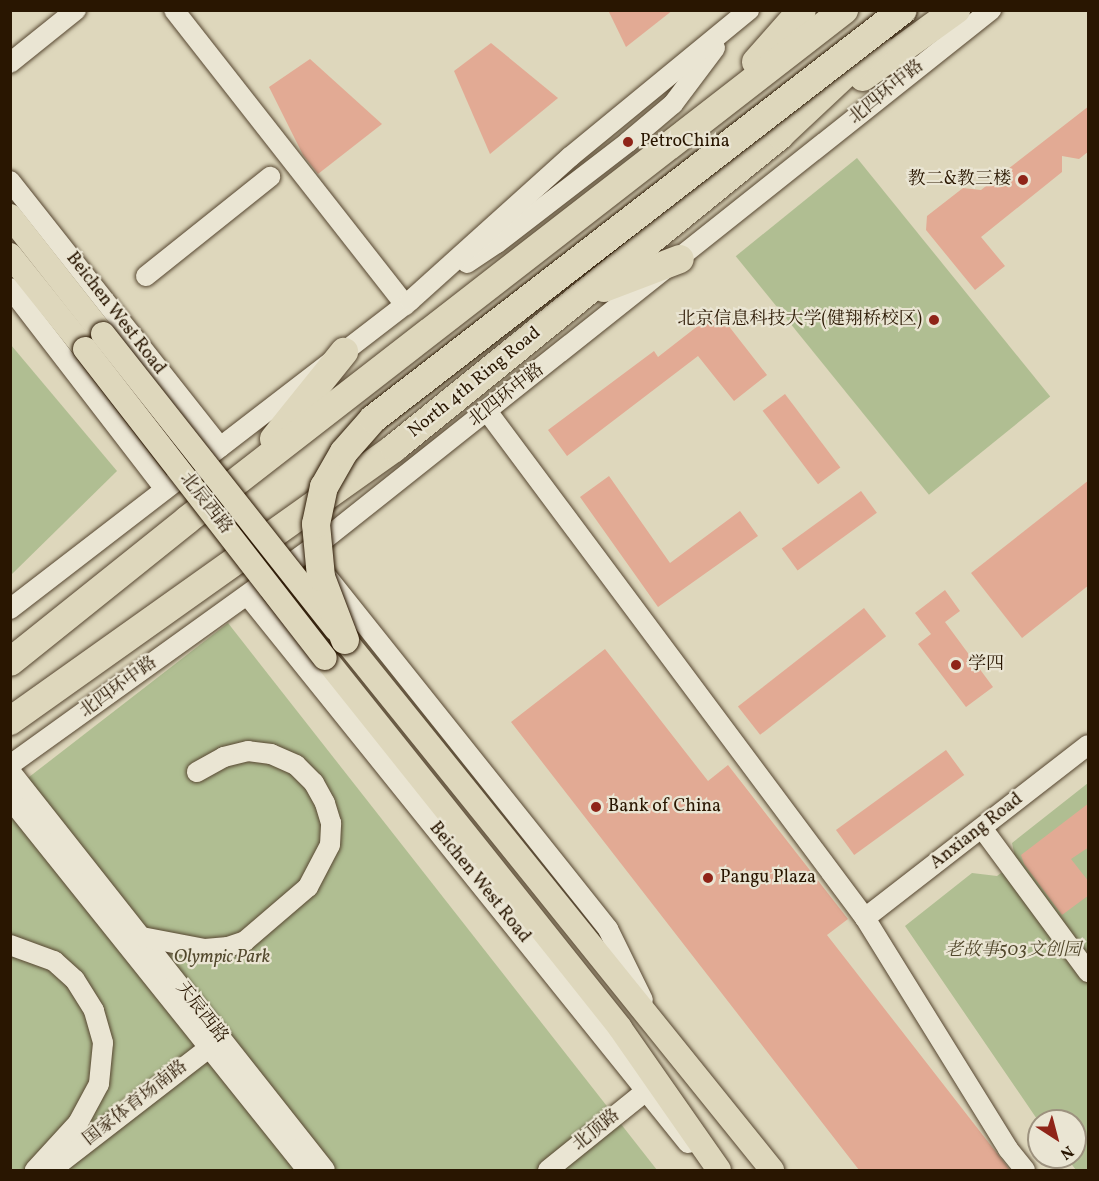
<!DOCTYPE html>
<meta charset="utf-8">
<style>
body{margin:0}
#map{position:relative;width:1099px;height:1181px;overflow:hidden;background:#ded7bc;font-family:Vollkorn,"Noto Serif SC",serif}
div>[style]{position:absolute}
[style*='--x']{left:calc(var(--x)*1px);top:calc(var(--y)*1px);width:calc(var(--w)*1px);rotate:calc(var(--a)*1deg)}
.green>*{inset:0;background:#b0be92;transform-origin:0 0}
.building>*{inset:0;background:#e2aa94;transform-origin:0 0}
.roads{filter:drop-shadow(0 0 2px #564630) drop-shadow(0 0 2px #564630)}
.minor>*{height:20px;margin:-10px;padding:0 10px;transform-origin:10px;border-radius:10px;background:#eae5d3}
.major>*{height:24px;margin:-12px;padding:0 12px;transform-origin:12px;border-radius:12px;background:#ded7bc}
.highway>*{height:28px;margin:-14px;padding:0 14px;transform-origin:14px;border-radius:14px;background:#ded7bc}
.bridges{filter:drop-shadow(0 0 2px #291601) drop-shadow(0 0 2px #291601)}
.major-bridge>*{height:24px;margin:-12px;padding:0 12px;transform-origin:12px;border-radius:12px;background:#ded7bc}
.highway-bridge>*{height:28px;margin:-14px;padding:0 14px;transform-origin:14px;border-radius:14px;background:#ded7bc}
.dots>*{width:16px;height:16px;translate:-50% -50%;box-sizing:border-box;border:3px solid #eae5d3;border-radius:50%}
span{translate:-50% -50%;white-space:nowrap;text-align:center;line-height:1.15;-webkit-text-stroke:4.5px #eae5d3;paint-order:stroke}
.street-label{font-size:18px;color:#291601}
.poi-label{font-size:18px;color:#291601}
.left{translate:0 -50%;text-align:left}
.right{translate:-100% -50%;text-align:right}
.park-label{font-size:18px;color:#52482c;font-style:italic}
.frame{position:absolute;inset:0;border:12px solid #291601;pointer-events:none}
.north{position:absolute;left:1027px;top:1109px;width:60px;height:60px;box-sizing:border-box;background:#eae5d3;border:2px solid #9d927f;border-radius:50%;rotate:144deg;font-size:16px;font-weight:700;line-height:24px;text-align:center;color:#291601}
.north::after{content:'';display:block;margin:auto;width:21px;height:27px;background:#8f2418;clip-path:polygon(50% 0,100% 100%,50% 72%,0 100%)}
</style>
<div id="map">
<div class="green">
<div style="left:857px;top:158px;width:307px;height:156px;rotate:51deg"></div>
<div style="clip-path:polygon(11px 345px,117px 471px,11px 575px,10px 575px)"></div>
<div style="clip-path:polygon(228px 623px,657px 1170px,11px 1170px,11px 791px)"></div>
<div style="clip-path:polygon(1088px 783px,1088px 1170px,1076px 1170px,1066px 1157px,1075px 1157px,1075px 1121px,1039px 1122px,905px 926px,972px 873px,997px 876px,1016px 862px,1012px 843px)"></div>
</div>
<div class="building">
<div style="clip-path:polygon(608px 10px,673px 10px,626px 47px)"></div>
<div style="clip-path:polygon(491px 43px,558px 98px,490px 154px,454px 71px)"></div>
<div style="clip-path:polygon(310px 59px,382px 124px,318px 174px,303px 155px,269px 87px)"></div>
<div style="clip-path:polygon(1089px 106px,1089px 151px,1079px 159px,1062px 156px,1062px 172px,981px 237px,1005px 266px,975px 290px,926px 230px,927px 216px,963px 188px,981px 190px)"></div>
<div style="clip-path:polygon(717px 311px,767px 375px,734px 401px,698px 356px,567px 456px,548px 430px,654px 351px,658px 357px)"></div>
<div style="left:785px;top:394px;width:92px;height:28px;rotate:53deg"></div>
<div style="clip-path:polygon(609px 476px,670px 563px,740px 511px,758px 536px,658px 607px,580px 497px)"></div>
<div style="clip-path:polygon(1089px 480px,1089px 585px,1022px 638px,971px 573px)"></div>
<div style="left:861px;top:491px;width:27px;height:98px;rotate:54deg"></div>
<div style="clip-path:polygon(945px 590px,960px 611px,945px 622px,993px 687px,966px 707px,918px 644px,931px 634px,915px 613px)"></div>
<div style="left:864px;top:608px;width:36px;height:160px;rotate:52deg"></div>
<div style="clip-path:polygon(605px 649px,708px 781px,728px 765px,848px 919px,827px 935px,1010px 1170px,859px 1170px,511px 722px)"></div>
<div style="left:946px;top:750px;width:31px;height:136px;rotate:54deg"></div>
<div style="clip-path:polygon(1089px 803px,1089px 847px,1071px 859px,1089px 882px,1089px 895px,1062px 915px,1024px 864px,1021px 855px)"></div>
</div>
<div class="roads">
<div class="minor">
<div style="--x:174;--y:10;--w:375;--a:51.9"></div>
<div style="--x:10;--y:63;--w:85;--a:-38.8"></div>
<div style="--x:10;--y:181;--w:339;--a:51.7"></div>
<div style="--x:467;--y:263;--w:36;--a:-34"></div>
<div style="--x:497;--y:243;--w:165;--a:-37.6"></div>
<div style="--x:628;--y:142;--w:59;--a:-40.2"></div>
<div style="--x:673;--y:104;--w:70;--a:-53.1"></div>
<div style="--x:146;--y:276;--w:159;--a:-38.6"></div>
<div style="--x:10;--y:288;--w:254;--a:52.4"></div>
<div style="--x:487;--y:411;--w:632;--a:53.29"></div>
<div style="--x:865;--y:918;--w:272;--a:58.2"></div>
<div style="--x:1008;--y:1149;--w:27;--a:51"></div>
<div style="--x:328;--y:578;--w:449;--a:51.4"></div>
<div style="--x:608;--y:929;--w:79;--a:63.8"></div>
<div style="--x:248;--y:596;--w:702;--a:51.19"></div>
<div style="--x:10;--y:609;--w:505;--a:-37.6"></div>
<div style="--x:410;--y:301;--w:215;--a:-42"></div>
<div style="--x:570;--y:157;--w:232;--a:-39.4"></div>
<div style="--x:10;--y:765;--w:388;--a:-35.7"></div>
<div style="--x:325;--y:539;--w:851;--a:-38.46"></div>
<div style="--x:10;--y:771;--w:508;--a:51.71"></div>
<div style="--x:10;--y:799;--w:475;--a:51.3"></div>
<div style="--x:982;--y:828;--w:179;--a:53.6"></div>
<div style="--x:865;--y:918;--w:282;--a:-37.8"></div>
<div style="--x:142;--y:937;--w:64;--a:10.8"></div>
<div style="--x:205;--y:949;--w:23;--a:-5"></div>
<div style="--x:228;--y:947;--w:18;--a:-19"></div>
<div style="--x:245;--y:941;--w:83;--a:-40.6"></div>
<div style="--x:308;--y:887;--w:47;--a:-62.4"></div>
<div style="--x:330;--y:845;--w:22;--a:-87"></div>
<div style="--x:331;--y:823;--w:21;--a:-107"></div>
<div style="--x:325;--y:803;--w:23;--a:-119"></div>
<div style="--x:314;--y:783;--w:25;--a:-135"></div>
<div style="--x:296;--y:765;--w:27;--a:-156"></div>
<div style="--x:271;--y:754;--w:23;--a:-173"></div>
<div style="--x:248;--y:751;--w:25;--a:166"></div>
<div style="--x:224;--y:757;--w:31;--a:151"></div>
<div style="--x:10;--y:945;--w:47;--a:20"></div>
<div style="--x:54;--y:961;--w:28;--a:42"></div>
<div style="--x:75;--y:980;--w:36;--a:58"></div>
<div style="--x:94;--y:1011;--w:33;--a:74"></div>
<div style="--x:103;--y:1043;--w:41;--a:95.6"></div>
<div style="--x:99;--y:1084;--w:44;--a:118.3"></div>
<div style="--x:78;--y:1123;--w:64;--a:132.5"></div>
<div style="--x:51;--y:1170;--w:212;--a:-37.7"></div>
<div style="--x:548;--y:1170;--w:126;--a:-38.9"></div>
</div>
<div class="major">
<div style="--x:10;--y:216;--w:150;--a:51.8"></div>
<div style="--x:10;--y:255;--w:120;--a:51.4"></div>
<div style="--x:345;--y:640;--w:681;--a:51.14"></div>
<div style="--x:325;--y:658;--w:473;--a:51.4"></div>
<div style="--x:620;--y:1028;--w:173;--a:55.1"></div>
</div>
<div class="highway">
<div style="--x:756;--y:62;--w:69;--a:-48.5"></div>
<div style="--x:863;--y:77;--w:115;--a:-35.8"></div>
<div style="--x:604;--y:288;--w:81;--a:-20.9"></div>
<div style="--x:274;--y:439;--w:112;--a:-51.2"></div>
<div style="--x:10;--y:662;--w:227;--a:-38.7"></div>
<div style="--x:187;--y:520;--w:832;--a:-37.82"></div>
<div style="--x:10;--y:721;--w:471;--a:-35.4"></div>
<div style="--x:394;--y:448;--w:497;--a:-39"></div>
<div style="--x:780;--y:135;--w:134;--a:-43.2"></div>
</div>
</div>
<div class="bridges">
<div class="major-bridge">
<div style="--x:103;--y:334;--w:376;--a:51.7"></div>
<div style="--x:85;--y:349;--w:391;--a:52.2"></div>
</div>
<div class="highway-bridge">
<div style="--x:345;--y:640;--w:67;--a:-110.9"></div>
<div style="--x:321;--y:577;--w:53;--a:-95.4"></div>
<div style="--x:316;--y:524;--w:38;--a:-78"></div>
<div style="--x:324;--y:487;--w:40;--a:-60.3"></div>
<div style="--x:344;--y:452;--w:44;--a:-48.7"></div>
<div style="--x:373;--y:419;--w:669;--a:-37.66"></div>
</div>
</div>
<div class="dots">
<div style="left:628px;top:142px;background:#8f2418"></div>
<div style="left:1023px;top:180px;background:#8f2418"></div>
<div style="left:934px;top:320px;background:#8f2418"></div>
<div style="left:956px;top:665px;background:#8f2418"></div>
<div style="left:596px;top:807px;background:#8f2418"></div>
<div style="left:708px;top:878px;background:#8f2418"></div>
</div>
<div class="street-label">
<span style="left:887px;top:93px;rotate:-39deg">北四环中路</span>
<span style="left:115px;top:314px;rotate:52deg">Beichen West Road</span>
<span style="left:475px;top:383px;rotate:-39deg">North 4th Ring Road</span>
<span style="left:507px;top:396px;rotate:-38deg">北四环中路</span>
<span style="left:205px;top:504px;rotate:52deg">北辰西路</span>
<span style="left:119px;top:688px;rotate:-36deg">北四环中路</span>
<span style="left:977px;top:832px;rotate:-38deg">Anxiang Road</span>
<span style="left:479px;top:883px;rotate:51deg">Beichen West Road</span>
<span style="left:201px;top:1013px;rotate:52deg">天辰西路</span>
<span style="left:136px;top:1104px;rotate:-38deg">国家体育场南路</span>
<span style="left:597px;top:1131px;rotate:-39deg">北顶路</span>
</div>
<div class="poi-label">
<span class="left" style="left:640px;top:142px">PetroChina</span>
<span class="right" style="left:1011px;top:180px">教二&amp;教三楼</span>
<span class="right" style="left:922px;top:320px">北京信息科技大学(健翔桥校区)</span>
<span class="left" style="left:968px;top:665px">学四</span>
<span class="left" style="left:608px;top:807px">Bank of China</span>
<span class="left" style="left:720px;top:878px">Pangu Plaza</span>
</div>
<div class="park-label">
<span style="left:1013px;top:951px">老故事503文创园</span>
<span style="left:222px;top:958px">Olympic Park</span>
</div>
<div class="frame"></div>
<div class="north">N</div>
</div>
